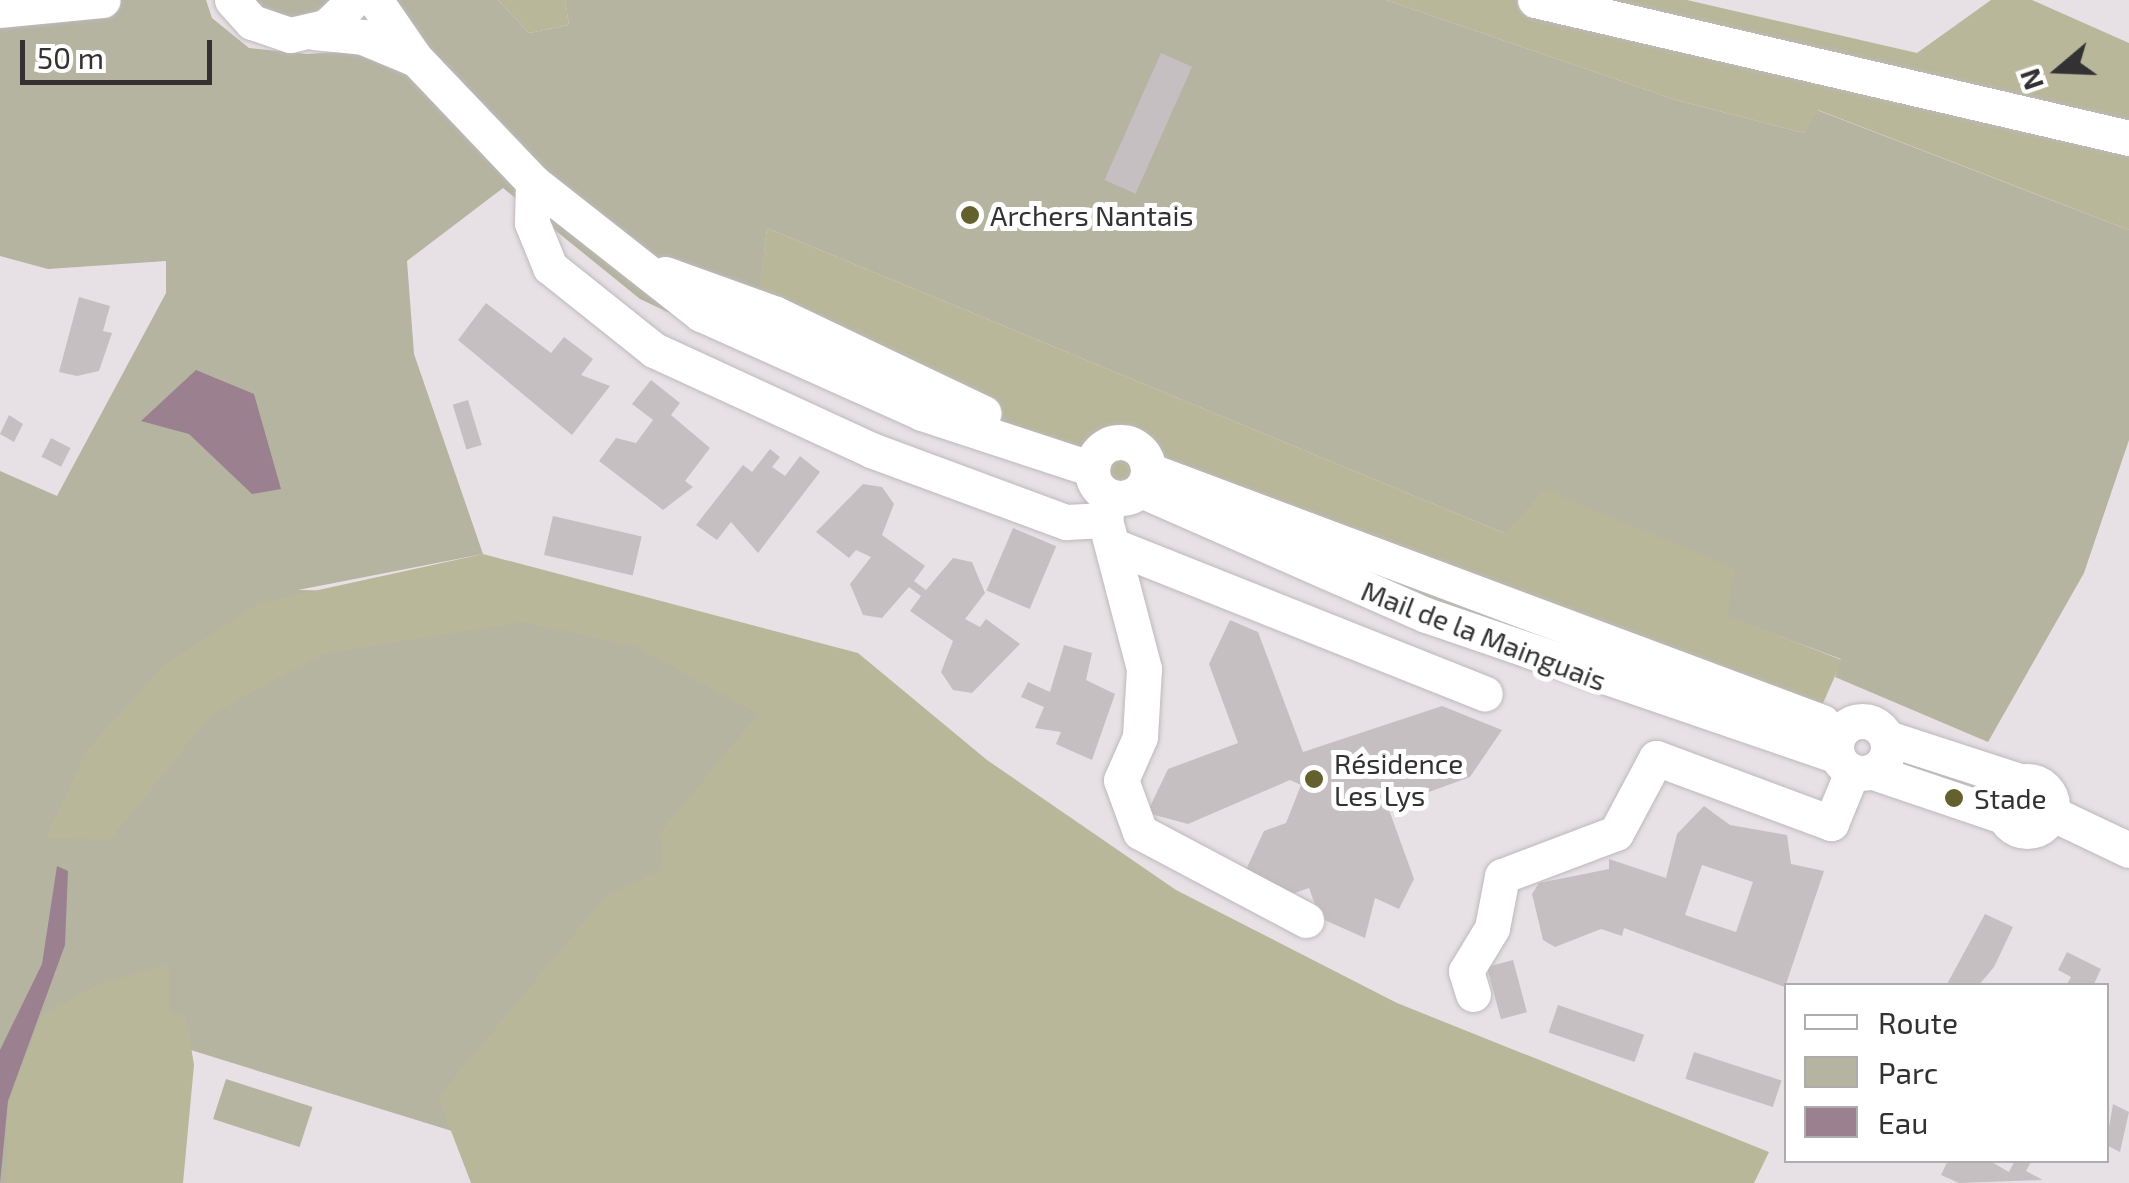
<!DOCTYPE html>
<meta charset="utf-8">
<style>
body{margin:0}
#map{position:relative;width:2129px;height:1183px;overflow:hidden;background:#e7e1e5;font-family:"Exo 2",sans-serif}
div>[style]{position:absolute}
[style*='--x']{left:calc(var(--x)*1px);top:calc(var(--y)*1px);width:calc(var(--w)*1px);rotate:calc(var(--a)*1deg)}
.green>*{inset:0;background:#b4b4a1;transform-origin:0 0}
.forest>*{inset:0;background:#b8b79a}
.water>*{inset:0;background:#9b8090}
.building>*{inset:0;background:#c5bfc2;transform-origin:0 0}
.roads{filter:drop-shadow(0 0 2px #beb8bb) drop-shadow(0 0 2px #beb8bb)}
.minor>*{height:35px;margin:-17.5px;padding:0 17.5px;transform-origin:17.5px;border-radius:17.5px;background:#fff}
.minor>.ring{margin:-17.5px;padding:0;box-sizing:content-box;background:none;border:35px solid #fff;border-radius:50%}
.dots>*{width:28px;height:28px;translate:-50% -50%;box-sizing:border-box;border:5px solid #fff;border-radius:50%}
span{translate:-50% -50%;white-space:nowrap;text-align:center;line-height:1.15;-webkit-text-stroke:10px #fff;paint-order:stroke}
.poi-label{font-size:28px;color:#333132}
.left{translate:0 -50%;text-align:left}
.street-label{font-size:28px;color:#333132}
.legend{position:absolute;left:1784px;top:983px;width:325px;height:180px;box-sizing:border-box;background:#fff;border:2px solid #adadad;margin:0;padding:12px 18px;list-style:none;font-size:30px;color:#333132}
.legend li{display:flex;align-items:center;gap:20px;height:50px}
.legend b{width:50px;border:2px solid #adadad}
.north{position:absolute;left:2009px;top:20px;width:100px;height:100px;-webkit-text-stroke:8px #fff;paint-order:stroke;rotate:251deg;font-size:28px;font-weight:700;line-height:40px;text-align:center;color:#333132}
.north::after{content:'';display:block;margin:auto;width:35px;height:45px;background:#333132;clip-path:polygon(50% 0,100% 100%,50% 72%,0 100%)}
.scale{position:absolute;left:20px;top:40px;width:192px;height:45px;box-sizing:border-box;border:5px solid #333132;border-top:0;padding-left:12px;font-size:30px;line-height:35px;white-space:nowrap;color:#333132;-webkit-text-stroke:8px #fff;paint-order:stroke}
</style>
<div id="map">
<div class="green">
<div style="clip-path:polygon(0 0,206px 0,212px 18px,249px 48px,307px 54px,352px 51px,382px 0,498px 0,529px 33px,569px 25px,565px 0,1386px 0,1676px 100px,1804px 133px,1817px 110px,2129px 230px,2129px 440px,2084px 573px,1988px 742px,1835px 677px,1841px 659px,1504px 533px,767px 228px,753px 352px,640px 299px,503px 188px,407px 261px,414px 354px,483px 554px,298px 590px,469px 593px,837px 690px,452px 1131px,181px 1047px,168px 1183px,0 1183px,0 471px,57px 496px,166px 293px,166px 261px,48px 269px,0 256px)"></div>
<div style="clip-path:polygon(247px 0,337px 0,294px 23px)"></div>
<div style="left:226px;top:1079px;width:91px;height:42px;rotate:18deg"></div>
</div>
<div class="forest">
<div style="clip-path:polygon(498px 0,565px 0,569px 25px,529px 33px)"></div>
<div style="clip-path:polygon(1386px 0,1687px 0,1917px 53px,1991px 0,2032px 0,2129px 43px,2129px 230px,1818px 110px,1804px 133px,1676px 100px)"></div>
<div style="clip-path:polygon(767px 228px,1504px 533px,1545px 490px,1734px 568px,1728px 616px,1842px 660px,1799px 758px,1568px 678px,863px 398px,759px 294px)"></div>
<div style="clip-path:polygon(483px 554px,858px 653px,987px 760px,1176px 890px,1397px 1003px,1769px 1152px,1754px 1183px,471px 1183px,438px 1097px,605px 897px,663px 869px,660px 833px,758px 714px,635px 646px,522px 622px,322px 654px,211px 715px,110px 840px,46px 838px,87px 750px,163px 666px,259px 603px)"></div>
<div style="clip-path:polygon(169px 965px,169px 1012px,186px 1016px,194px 1065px,183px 1183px,7px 1183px,7px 1106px,41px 1016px,101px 983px)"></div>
</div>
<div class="water">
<div style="clip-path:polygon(196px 370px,254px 394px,281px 489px,252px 494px,189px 434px,141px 421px)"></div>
<div style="clip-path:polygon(57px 866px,68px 871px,65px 945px,8px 1101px,0 1183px,0 1050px,42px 964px)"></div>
</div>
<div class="building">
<div style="left:1161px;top:53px;width:34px;height:139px;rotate:24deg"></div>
<div style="clip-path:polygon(79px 297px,110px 306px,103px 331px,112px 333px,99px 371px,77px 376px,59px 372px)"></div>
<div style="clip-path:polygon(486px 303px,551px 353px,564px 337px,593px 359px,581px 375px,610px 386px,572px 435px,458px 340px)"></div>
<div style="clip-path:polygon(651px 380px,680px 403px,671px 415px,710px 448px,685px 481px,693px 487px,663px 510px,599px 461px,616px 438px,636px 443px,653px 420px,632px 404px)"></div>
<div style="left:468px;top:400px;width:47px;height:16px;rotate:73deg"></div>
<div style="clip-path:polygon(9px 415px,23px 424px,14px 442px,0 434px)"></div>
<div style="left:51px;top:438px;width:22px;height:21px;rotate:27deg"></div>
<div style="clip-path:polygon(770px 449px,780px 457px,772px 467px,785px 476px,800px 456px,820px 472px,758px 553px,731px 522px,717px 540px,696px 525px,743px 465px,752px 472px)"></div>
<div style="clip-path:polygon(863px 484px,882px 487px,894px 504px,882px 535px,925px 566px,914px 581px,926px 590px,953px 558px,972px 562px,985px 593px,965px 619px,980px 627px,986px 619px,1020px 644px,972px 693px,953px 690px,941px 672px,953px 641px,910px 611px,921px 596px,909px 587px,882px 618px,863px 615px,850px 584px,871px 557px,856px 550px,849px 558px,816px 532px)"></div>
<div style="left:553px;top:516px;width:91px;height:40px;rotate:13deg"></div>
<div style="left:1013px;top:528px;width:47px;height:68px;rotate:23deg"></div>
<div style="clip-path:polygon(1230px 620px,1258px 632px,1303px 752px,1442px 706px,1502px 730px,1470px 777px,1388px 807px,1414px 879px,1399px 909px,1375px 898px,1365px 938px,1320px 918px,1309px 888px,1289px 895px,1244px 874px,1264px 831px,1286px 823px,1301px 785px,1290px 780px,1188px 824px,1147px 813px,1168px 769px,1238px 743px,1209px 664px)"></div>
<div style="clip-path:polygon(1064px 645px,1092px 653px,1086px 680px,1115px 694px,1092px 760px,1056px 744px,1061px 732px,1035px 728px,1044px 707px,1021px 697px,1028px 682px,1050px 692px)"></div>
<div style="clip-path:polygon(evenodd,1704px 806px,1730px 825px,1787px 835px,1791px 864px,1824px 871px,1785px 987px,1624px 928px,1622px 936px,1601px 929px,1555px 947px,1543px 940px,1532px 894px,1539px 883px,1609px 869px,1609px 859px,1666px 878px,1677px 834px,1704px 806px,1702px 865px,1753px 882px,1736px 932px,1685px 915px,1702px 865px)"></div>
<div style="clip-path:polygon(1985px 914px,2013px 927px,1994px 967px,1978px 986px,1946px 986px)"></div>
<div style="clip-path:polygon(2067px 952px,2101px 969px,2093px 986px,2066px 986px,2071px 977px,2058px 970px)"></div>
<div style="left:1513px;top:960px;width:54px;height:27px;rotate:75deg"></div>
<div style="left:1558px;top:1005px;width:91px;height:29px;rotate:19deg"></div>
<div style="left:1694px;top:1052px;width:92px;height:28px;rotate:18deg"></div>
<div style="clip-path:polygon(2113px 1104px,2129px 1112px,2120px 1152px,2106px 1145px)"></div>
<div style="clip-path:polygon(1948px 1160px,1988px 1160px,2009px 1172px,2015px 1160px,2032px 1160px,2026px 1171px,2043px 1180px,1959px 1183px,1941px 1175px)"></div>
</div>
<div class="roads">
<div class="minor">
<div style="--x:232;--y:0;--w:30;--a:48"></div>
<div style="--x:252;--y:22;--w:40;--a:18.9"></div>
<div style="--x:290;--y:35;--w:37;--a:-13"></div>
<div style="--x:326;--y:27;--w:39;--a:-44"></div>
<div style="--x:375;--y:0;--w:70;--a:55.4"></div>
<div style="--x:415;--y:58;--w:171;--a:46.4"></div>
<div style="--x:533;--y:182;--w:214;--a:38.2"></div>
<div style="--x:701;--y:314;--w:242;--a:24.1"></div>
<div style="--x:922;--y:413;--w:179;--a:18.2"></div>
<div style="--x:1535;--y:0;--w:610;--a:13.08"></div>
<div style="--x:0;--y:10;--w:103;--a:-5.5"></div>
<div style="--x:314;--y:32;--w:49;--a:5.8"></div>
<div style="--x:363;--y:37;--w:54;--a:22.8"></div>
<div style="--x:533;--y:182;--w:41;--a:91.4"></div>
<div style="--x:532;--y:223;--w:48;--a:67.8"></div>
<div style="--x:550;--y:267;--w:133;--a:38.6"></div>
<div style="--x:654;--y:350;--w:239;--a:24.7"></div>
<div style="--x:871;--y:450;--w:208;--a:20.3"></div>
<div style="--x:1066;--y:522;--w:39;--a:-3"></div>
<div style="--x:665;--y:274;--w:118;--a:19.8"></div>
<div style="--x:776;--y:314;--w:230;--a:25.5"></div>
<div class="ring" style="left:1092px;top:442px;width:21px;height:21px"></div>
<div style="--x:1148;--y:470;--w:720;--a:20.5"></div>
<div style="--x:1141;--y:490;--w:311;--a:23.7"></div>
<div style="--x:1426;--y:615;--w:435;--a:18.9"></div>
<div style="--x:1109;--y:497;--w:23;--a:100"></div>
<div style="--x:1105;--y:520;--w:154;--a:75.3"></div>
<div style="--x:1144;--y:669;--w:68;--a:93.4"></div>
<div style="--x:1140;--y:737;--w:47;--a:113.8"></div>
<div style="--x:1121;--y:780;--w:55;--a:69.9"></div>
<div style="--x:1140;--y:832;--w:188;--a:27.9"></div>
<div style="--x:1114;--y:546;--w:399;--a:21.7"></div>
<div class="ring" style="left:1836px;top:721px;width:17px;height:17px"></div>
<div style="--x:1887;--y:738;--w:139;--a:18"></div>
<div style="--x:1873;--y:772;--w:137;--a:18.7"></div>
<div class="ring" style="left:2002px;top:781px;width:15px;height:15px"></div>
<div style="--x:2051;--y:813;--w:86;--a:25.4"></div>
<div style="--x:1473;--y:994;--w:24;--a:-107"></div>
<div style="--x:1466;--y:971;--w:50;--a:-58.8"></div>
<div style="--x:1492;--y:928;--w:53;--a:-79.1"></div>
<div style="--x:1502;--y:876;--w:122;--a:-20.7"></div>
<div style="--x:1616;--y:833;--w:85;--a:-61.9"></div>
<div style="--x:1656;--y:758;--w:187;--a:20.4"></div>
<div style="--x:1831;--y:823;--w:55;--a:-67.6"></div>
</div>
</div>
<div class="dots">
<div style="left:970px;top:215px;background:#63612e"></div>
<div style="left:1314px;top:779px;background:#63612e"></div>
<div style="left:1954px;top:798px;background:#63612e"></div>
</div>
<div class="poi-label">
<span class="left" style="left:990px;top:215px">Archers Nantais</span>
<span class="left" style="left:1334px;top:779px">Résidence<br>Les Lys</span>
<span class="left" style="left:1974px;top:798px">Stade</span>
</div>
<div class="street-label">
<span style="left:1484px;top:635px;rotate:21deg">Mail de la Mainguais</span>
</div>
<ul class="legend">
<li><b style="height:12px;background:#fff"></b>Route</li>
<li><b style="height:28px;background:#b4b4a1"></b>Parc</li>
<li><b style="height:28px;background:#9b8090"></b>Eau</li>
</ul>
<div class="north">N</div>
<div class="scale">50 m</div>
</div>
